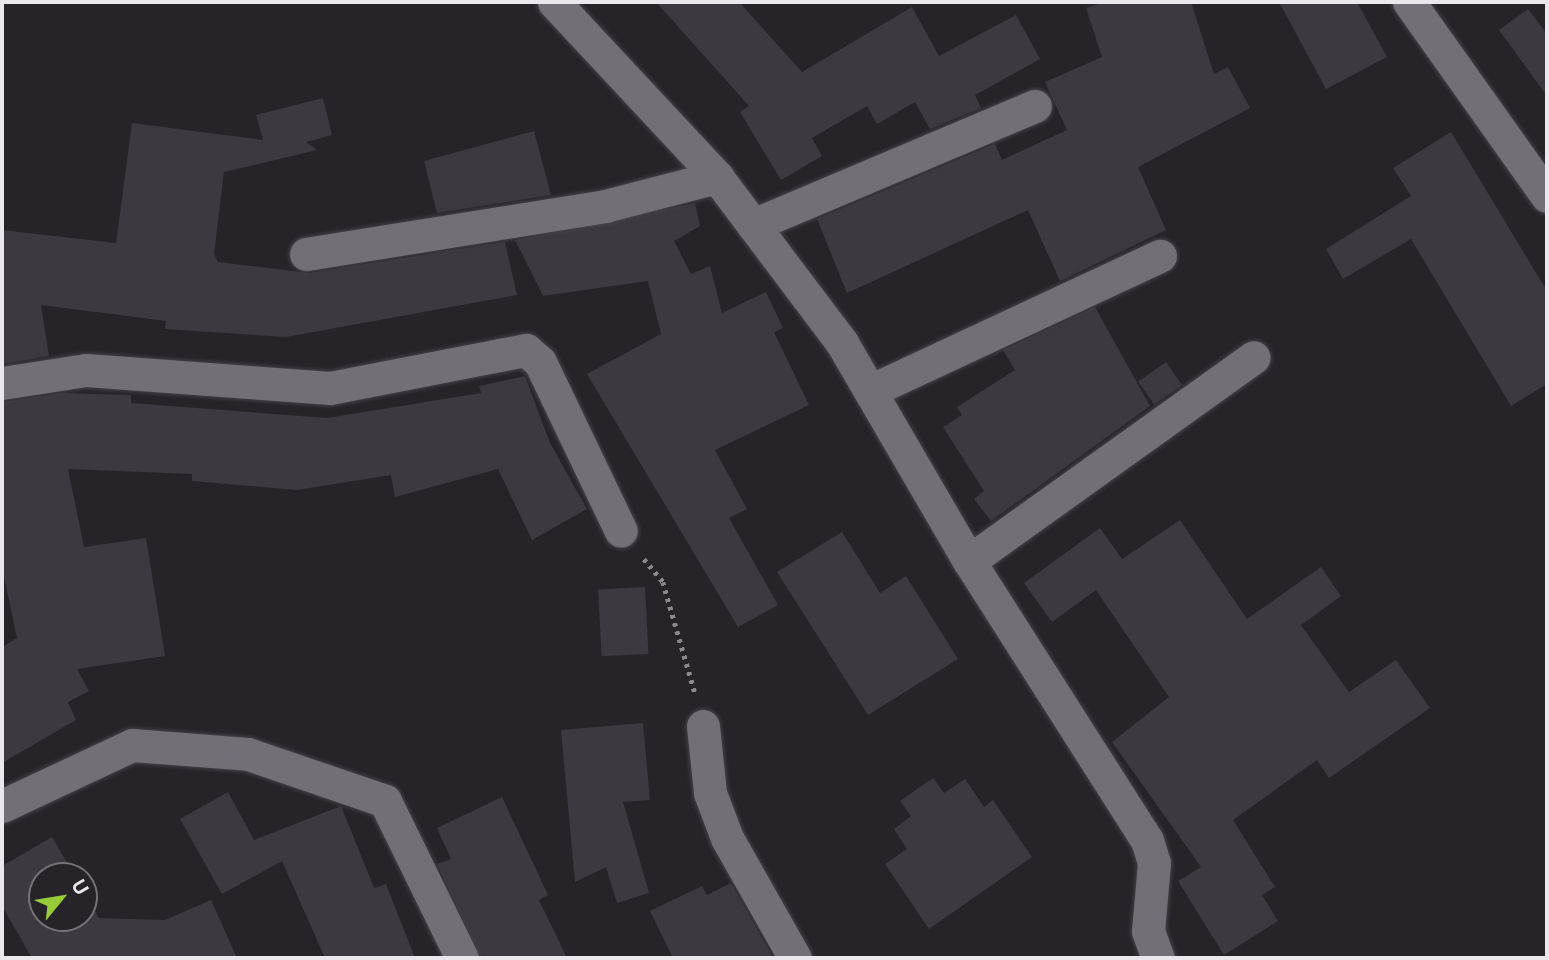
<!DOCTYPE html>
<style>
body{margin:0}
#map{position:relative;width:1549px;height:960px;overflow:hidden;background:#262329;font-family:Inter,sans-serif}
div>[style]{position:absolute}
[style*='--x']{left:calc(var(--x)*1px);top:calc(var(--y)*1px);width:calc(var(--w)*1px);rotate:calc(var(--a)*1deg)}
.building>*{inset:0;background:#3c3940;transform-origin:0 0}
.path>*{height:4.5px;margin-top:-2.25px;transform-origin:0;background:repeating-linear-gradient(90deg,#8b888e 0 3.5px,transparent 0 8.5px)}
.roads{filter:drop-shadow(0 0 2px #444147) drop-shadow(0 0 2px #444147)}
.street>*{height:33px;margin:-16.5px;padding:0 16.5px;transform-origin:16.5px;border-radius:16.5px;background:#736f77}
span{translate:-50% -50%;white-space:nowrap;text-align:center;line-height:1.15;-webkit-text-stroke:5px #262329;paint-order:stroke}
.frame{position:absolute;inset:0;border:4px solid #ebe8ed;pointer-events:none}
.north{position:absolute;left:28px;top:862px;width:70px;height:70px;box-sizing:border-box;background:#262329;border:2px solid #757277;border-radius:50%;rotate:60deg;font-size:19px;font-weight:700;line-height:28px;text-align:center;color:#ebe8ed}
.north::after{content:'';display:block;margin:auto;width:24px;height:32px;background:#97cc38;clip-path:polygon(50% 0,100% 100%,50% 72%,0 100%)}
</style>
<div id="map">
<div class="building">
<div style="clip-path:polygon(656px 2px,739px 2px,802px 72px,912px 7px,939px 56px,1016px 15px,1040px 59px,975px 95px,981px 108px,930px 129px,915px 102px,877px 124px,867px 106px,812px 138px,822px 156px,781px 180px,740px 112px,749px 106px)"></div>
<div style="clip-path:polygon(1105px 2px,1191px 2px,1214px 74px,1228px 67px,1250px 108px,1138px 167px,1166px 230px,1060px 281px,1028px 210px,847px 293px,817px 219px,995px 144px,1002px 160px,1067px 130px,1045px 82px,1102px 57px,1086px 8px)"></div>
<div style="clip-path:polygon(1279px 2px,1357px 2px,1387px 57px,1326px 89px)"></div>
<div style="clip-path:polygon(1528px 9px,1547px 34px,1547px 96px,1499px 30px)"></div>
<div style="clip-path:polygon(323px 98px,332px 135px,306px 142px,317px 150px,224px 172px,214px 254px,218px 262px,309px 273px,505px 242px,517px 295px,286px 337px,165px 329px,166px 321px,41px 305px,49px 356px,2px 364px,2px 230px,116px 243px,132px 123px,263px 140px,256px 115px)"></div>
<div style="clip-path:polygon(534px 131px,551px 195px,437px 213px,424px 161px)"></div>
<div style="clip-path:polygon(1451px 132px,1547px 291px,1547px 384px,1511px 406px,1411px 239px,1343px 279px,1326px 249px,1411px 196px,1393px 168px)"></div>
<div style="clip-path:polygon(695px 203px,700px 226px,674px 241px,691px 274px,710px 266px,722px 313px,766px 292px,783px 328px,774px 332px,809px 405px,715px 450px,747px 509px,729px 518px,778px 605px,738px 627px,587px 374px,661px 334px,648px 281px,543px 296px,515px 240px)"></div>
<div style="clip-path:polygon(1095px 307px,1150px 406px,991px 521px,974px 499px,984px 491px,943px 427px,962px 415px,957px 407px,1015px 370px,1003px 350px)"></div>
<div style="left:1166px;top:362px;width:28px;height:34px;rotate:55deg"></div>
<div style="clip-path:polygon(525px 376px,550px 443px,587px 509px,532px 540px,498px 469px,395px 497px,391px 475px,297px 490px,192px 481px,192px 474px,68px 469px,84px 547px,146px 538px,165px 656px,77px 669px,89px 691px,68px 702px,76px 720px,2px 763px,2px 647px,17px 638px,2px 567px,2px 402px,62px 393px,131px 395px,131px 403px,327px 418px,481px 393px,479px 386px)"></div>
<div style="clip-path:polygon(1180px 520px,1247px 619px,1321px 567px,1341px 596px,1301px 625px,1349px 692px,1396px 660px,1430px 708px,1329px 778px,1317px 760px,1233px 820px,1275px 887px,1262px 895px,1278px 921px,1224px 955px,1178px 881px,1201px 867px,1112px 742px,1169px 697px,1096px 590px,1052px 622px,1024px 583px,1100px 528px,1122px 559px)"></div>
<div style="clip-path:polygon(842px 532px,880px 593px,906px 576px,958px 659px,868px 715px,777px 572px)"></div>
<div style="left:645px;top:587px;width:67px;height:47px;rotate:87deg"></div>
<div style="clip-path:polygon(643px 723px,650px 800px,623px 802px,649px 893px,617px 903px,606px 867px,575px 882px,561px 730px)"></div>
<div style="clip-path:polygon(933px 778px,944px 793px,965px 779px,984px 807px,993px 800px,1032px 857px,929px 929px,885px 864px,907px 849px,894px 829px,911px 816px,900px 801px)"></div>
<div style="clip-path:polygon(228px 792px,254px 840px,341px 806px,374px 888px,386px 884px,415px 958px,325px 958px,282px 861px,222px 894px,180px 819px)"></div>
<div style="clip-path:polygon(502px 797px,548px 895px,539px 900px,567px 958px,481px 958px,437px 864px,451px 859px,437px 828px)"></div>
<div style="clip-path:polygon(52px 837px,75px 876px,42px 876px,42px 918px,84px 918px,84px 891px,99px 918px,165px 920px,211px 900px,237px 958px,32px 958px,2px 906px,2px 866px)"></div>
<div style="clip-path:polygon(731px 883px,773px 958px,673px 958px,650px 911px,702px 886px,707px 895px)"></div>
</div>
<div class="path">
<div style="--x:644;--y:559;--w:30;--a:50"></div>
<div style="--x:663;--y:582;--w:116;--a:73.9"></div>
</div>
<div class="roads">
<div class="street">
<div style="--x:554;--y:2;--w:239;--a:47"></div>
<div style="--x:717;--y:177;--w:208;--a:53"></div>
<div style="--x:842;--y:343;--w:252;--a:59.8"></div>
<div style="--x:969;--y:561;--w:331;--a:57.5"></div>
<div style="--x:1147;--y:840;--w:24;--a:73"></div>
<div style="--x:1154;--y:863;--w:68;--a:95"></div>
<div style="--x:1148;--y:931;--w:29;--a:70"></div>
<div style="--x:1409;--y:2;--w:238;--a:54.6"></div>
<div style="--x:753;--y:225;--w:306;--a:-22.9"></div>
<div style="--x:306;--y:254;--w:303;--a:-9.1"></div>
<div style="--x:605;--y:206;--w:116;--a:-14.5"></div>
<div style="--x:2;--y:383;--w:85;--a:-8.8"></div>
<div style="--x:86;--y:370;--w:245;--a:4.2"></div>
<div style="--x:330;--y:388;--w:200;--a:-11"></div>
<div style="--x:526;--y:350;--w:18;--a:41"></div>
<div style="--x:540;--y:362;--w:187;--a:64.4"></div>
<div style="--x:870;--y:391;--w:320;--a:-25"></div>
<div style="--x:969;--y:561;--w:350;--a:-35.6"></div>
<div style="--x:703;--y:726;--w:67;--a:84"></div>
<div style="--x:710;--y:793;--w:48;--a:69.3"></div>
<div style="--x:727;--y:838;--w:138;--a:60.5"></div>
<div style="--x:2;--y:806;--w:144;--a:-25.1"></div>
<div style="--x:132;--y:745;--w:116;--a:4.4"></div>
<div style="--x:248;--y:754;--w:145;--a:18.9"></div>
<div style="--x:385;--y:801;--w:175;--a:63.9"></div>
</div>
</div>
<div class="frame"></div>
<div class="north">U</div>
</div>
